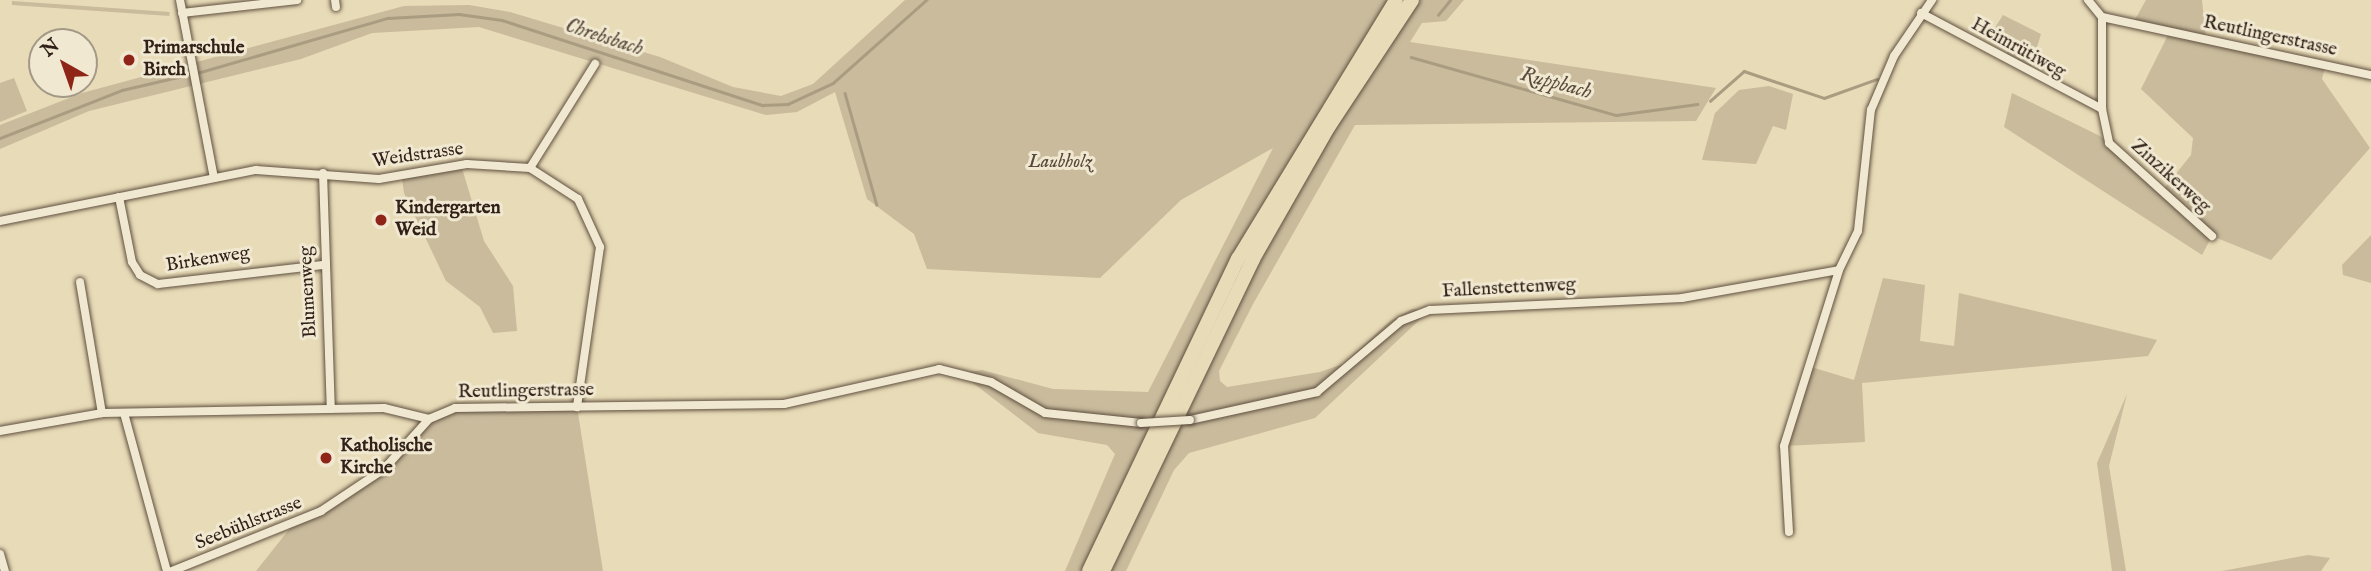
<!DOCTYPE html>
<meta charset="utf-8">
<style>
body{margin:0}
#map{position:relative;width:2371px;height:571px;overflow:hidden;background:#e8dbb7;font-family:"IM FELL English",serif}
div>[style]{position:absolute}
[style*='--x']{left:calc(var(--x)*1px);top:calc(var(--y)*1px);width:calc(var(--w)*1px);rotate:calc(var(--a)*1deg)}
.green>*{inset:0;background:#c9bb9c;transform-origin:0 0}
.stream>*{height:2.5px;margin:-1.25px;padding:0 1.25px;transform-origin:1.25px;border-radius:1.25px;background:#aa9c81}
.roads{filter:drop-shadow(0 0 2px #5f5040) drop-shadow(0 0 2px #5f5040)}
.minor>*{height:8px;margin:-4px;padding:0 4px;transform-origin:4px;border-radius:4px;background:#f0e8d0}
.motorway>*{height:14px;margin:-7px;padding:0 7px;transform-origin:7px;border-radius:7px;background:#e8dbb7}
.bridges{filter:drop-shadow(0 0 2px #5f5040) drop-shadow(0 0 2px #5f5040)}
.minor-bridge>*{height:8px;margin:-4px;padding:0 4px;transform-origin:4px;border-radius:4px;background:#f0e8d0}
.dots>*{width:19px;height:19px;translate:-50% -50%;box-sizing:border-box;border:4px solid #f0e8d0;border-radius:50%}
span{translate:-50% -50%;white-space:nowrap;text-align:center;line-height:1.15;-webkit-text-stroke:6px #f0e8d0;paint-order:stroke}
.street-label{font-size:19px;color:#312119}
.poi-label{font-size:19px;color:#312119;font-weight:700}
.left{translate:0 -50%;text-align:left}
.park-label{font-size:19px;color:#57483a;font-style:italic}
.water-label{font-size:21px;color:#5b4c3d;font-style:italic}
.north{position:absolute;left:28px;top:28px;width:70px;height:70px;box-sizing:border-box;background:#f0e8d0;border:2px solid #a49887;border-radius:50%;rotate:320deg;font-size:19px;font-weight:700;line-height:28px;text-align:center;color:#312119}
.north::after{content:'';display:block;margin:auto;width:24px;height:32px;background:#8f2418;clip-path:polygon(50% 0,100% 100%,50% 72%,0 100%)}
</style>
<div id="map">
<div class="green">
<div style="clip-path:polygon(905px 0,1464px 0,1446px 21px,1422px 23px,1410px 42px,1716px 88px,1696px 121px,1355px 125px,1253px 304px,1219px 371px,1220px 381px,1227px 387px,1320px 372px,1343px 364px,1390px 321px,1412px 309px,1430px 310px,1315px 418px,1189px 453px,1174px 470px,1126px 571px,1065px 571px,1115px 454px,1107px 445px,1038px 433px,960px 373px,982px 370px,1053px 389px,1148px 392px,1273px 148px,1181px 200px,1100px 278px,927px 269px,914px 234px,867px 199px,835px 92px,797px 112px,766px 115px,479px 27px,372px 33px,301px 59px,89px 111px,0 149px,0 125px,82px 93px,404px 6px,469px 5px,510px 12px,660px 57px,733px 87px,781px 96px,813px 84px)"></div>
<div style="clip-path:polygon(2146px 0,2202px 0,2206px 39px,2326px 64px,2322px 79px,2370px 148px,2271px 260px,2212px 236px,2202px 255px,2004px 127px,2012px 93px,2100px 136px,2162px 191px,2191px 155px,2193px 138px,2141px 89px,2170px 31px,2133px 23px)"></div>
<div style="left:12px;top:1px;width:158px;height:4px;rotate:4deg"></div>
<div style="clip-path:polygon(2003px 15px,2041px 34px,2029px 73px,2003px 60px,2010px 46px,1991px 34px)"></div>
<div style="clip-path:polygon(14px 78px,27px 111px,0 122px,0 83px)"></div>
<div style="clip-path:polygon(1769px 86px,1793px 94px,1786px 130px,1773px 126px,1756px 164px,1702px 160px,1715px 113px,1739px 90px)"></div>
<div style="clip-path:polygon(461px 165px,484px 241px,513px 286px,517px 331px,493px 333px,480px 307px,446px 281px,404px 193px,402px 178px)"></div>
<div style="clip-path:polygon(2371px 235px,2371px 283px,2343px 275px,2342px 265px)"></div>
<div style="clip-path:polygon(1883px 278px,1925px 285px,1920px 341px,1954px 346px,1959px 293px,2157px 340px,2148px 356px,1862px 383px,1865px 442px,1784px 446px,1808px 366px,1854px 380px)"></div>
<div style="clip-path:polygon(2127px 394px,2109px 466px,2126px 571px,2112px 571px,2097px 463px)"></div>
<div style="clip-path:polygon(577px 407px,603px 571px,256px 571px,291px 527px,384px 469px,442px 411px)"></div>
<div style="clip-path:polygon(2308px 555px,2330px 558px,2321px 571px,2222px 571px)"></div>
</div>
<div class="stream">
<div style="--x:1438;--y:15;--w:19;--a:-51"></div>
<div style="--x:1411;--y:57;--w:213;--a:15.8"></div>
<div style="--x:1616;--y:115;--w:82;--a:-7.7"></div>
<div style="--x:197;--y:73;--w:199;--a:-16.1"></div>
<div style="--x:388;--y:18;--w:71;--a:-3.2"></div>
<div style="--x:459;--y:14;--w:43;--a:7.9"></div>
<div style="--x:502;--y:20;--w:274;--a:18.1"></div>
<div style="--x:762;--y:105;--w:26;--a:-2"></div>
<div style="--x:788;--y:104;--w:50;--a:-25"></div>
<div style="--x:833;--y:83;--w:125;--a:-41.7"></div>
<div style="--x:845;--y:93;--w:116;--a:74.1"></div>
<div style="--x:1710;--y:101;--w:45;--a:-41.4"></div>
<div style="--x:1744;--y:71;--w:84;--a:18.6"></div>
<div style="--x:1824;--y:98;--w:56;--a:-19.7"></div>
<div style="--x:0;--y:138;--w:131;--a:-21.5"></div>
<div style="--x:122;--y:90;--w:71;--a:-13.1"></div>
</div>
<div class="roads">
<div class="minor">
<div style="--x:180;--y:0;--w:181;--a:79.2"></div>
<div style="--x:335;--y:0;--w:7;--a:82"></div>
<div style="--x:2088;--y:0;--w:22;--a:51"></div>
<div style="--x:2102;--y:17;--w:275;--a:12.2"></div>
<div style="--x:182;--y:13;--w:116;--a:-6.4"></div>
<div style="--x:1921;--y:13;--w:205;--a:27.9"></div>
<div style="--x:2102;--y:17;--w:92;--a:90"></div>
<div style="--x:2102;--y:109;--w:35;--a:78"></div>
<div style="--x:2109;--y:143;--w:139;--a:42.1"></div>
<div style="--x:530;--y:168;--w:123;--a:-58"></div>
<div style="--x:323;--y:173;--w:236;--a:88.1"></div>
<div style="--x:119;--y:197;--w:66;--a:78.7"></div>
<div style="--x:132;--y:262;--w:15;--a:58"></div>
<div style="--x:140;--y:275;--w:20;--a:27"></div>
<div style="--x:158;--y:284;--w:166;--a:-6.6"></div>
<div style="--x:0;--y:221;--w:261;--a:-11.3"></div>
<div style="--x:256;--y:170;--w:123;--a:4.2"></div>
<div style="--x:379;--y:179;--w:89;--a:-9.7"></div>
<div style="--x:467;--y:164;--w:63;--a:3.6"></div>
<div style="--x:530;--y:168;--w:57;--a:32.9"></div>
<div style="--x:578;--y:199;--w:53;--a:65.4"></div>
<div style="--x:600;--y:247;--w:162;--a:98.2"></div>
<div style="--x:80;--y:282;--w:133;--a:80.5"></div>
<div style="--x:124;--y:413;--w:164;--a:74.8"></div>
<div style="--x:1190;--y:420;--w:130;--a:-12.4"></div>
<div style="--x:1317;--y:392;--w:110;--a:-40.2"></div>
<div style="--x:1401;--y:321;--w:31;--a:-21"></div>
<div style="--x:1430;--y:310;--w:252;--a:-2.7"></div>
<div style="--x:1682;--y:298;--w:159;--a:-10.1"></div>
<div style="--x:0;--y:431;--w:104;--a:-10"></div>
<div style="--x:102;--y:413;--w:282;--a:-1"></div>
<div style="--x:384;--y:408;--w:46;--a:13.7"></div>
<div style="--x:429;--y:419;--w:28;--a:-23"></div>
<div style="--x:455;--y:408;--w:329;--a:-0.7"></div>
<div style="--x:784;--y:404;--w:159;--a:-12.7"></div>
<div style="--x:939;--y:369;--w:54;--a:14"></div>
<div style="--x:991;--y:382;--w:62;--a:29.9"></div>
<div style="--x:1045;--y:413;--w:97;--a:5.9"></div>
<div style="--x:1789;--y:532;--w:86;--a:-93.3"></div>
<div style="--x:1784;--y:446;--w:184;--a:-72.6"></div>
<div style="--x:1839;--y:270;--w:43;--a:-64"></div>
<div style="--x:1858;--y:231;--w:122;--a:-83.9"></div>
<div style="--x:1871;--y:110;--w:59;--a:-66.9"></div>
<div style="--x:1894;--y:56;--w:68;--a:-55.8"></div>
<div style="--x:0;--y:554;--w:18;--a:74"></div>
<div style="--x:172;--y:571;--w:161;--a:-21.9"></div>
<div style="--x:321;--y:511;--w:76;--a:-33.7"></div>
<div style="--x:384;--y:469;--w:67;--a:-48"></div>
</div>
<div class="motorway">
<div style="--x:1089;--y:571;--w:346;--a:-64.5"></div>
<div style="--x:1238;--y:259;--w:303;--a:-58.6"></div>
<div style="--x:1103;--y:571;--w:346;--a:-64.3"></div>
<div style="--x:1253;--y:259;--w:153;--a:-60.3"></div>
<div style="--x:1329;--y:126;--w:151;--a:-56.6"></div>
</div>
</div>
<div class="bridges">
<div class="minor-bridge">
<div style="--x:1141;--y:423;--w:49;--a:-3.5"></div>
</div>
</div>
<div class="dots">
<div style="left:129px;top:60px;background:#8f2418"></div>
<div style="left:381px;top:220px;background:#8f2418"></div>
<div style="left:326px;top:458px;background:#8f2418"></div>
</div>
<div class="street-label">
<span style="left:2270px;top:37px;rotate:12deg">Reutlingerstrasse</span>
<span style="left:2018px;top:49px;rotate:29deg">Heimrütiweg</span>
<span style="left:418px;top:156px;rotate:-8deg">Weidstrasse</span>
<span style="left:2170px;top:177px;rotate:42deg">Zinzikerweg</span>
<span style="left:208px;top:260px;rotate:-9deg">Birkenweg</span>
<span style="left:1509px;top:289px;rotate:-3deg">Fallenstettenweg</span>
<span style="left:309px;top:292px;rotate:-93deg">Blumenweg</span>
<span style="left:526px;top:392px;rotate:-1deg">Reutlingerstrasse</span>
<span style="left:249px;top:524px;rotate:-22deg">Seebühlstrasse</span>
</div>
<div class="poi-label">
<span class="left" style="left:143px;top:60px">Primarschule<br>Birch</span>
<span class="left" style="left:395px;top:220px">Kindergarten<br>Weid</span>
<span class="left" style="left:340px;top:458px">Katholische<br>Kirche</span>
</div>
<div class="park-label">
<span style="left:1060px;top:163px">Laubholz</span>
</div>
<div class="water-label">
<span style="left:604px;top:38px;rotate:18deg">Chrebsbach</span>
<span style="left:1556px;top:84px;rotate:15deg">Ruppbach</span>
</div>
<div class="north">N</div>
</div>
